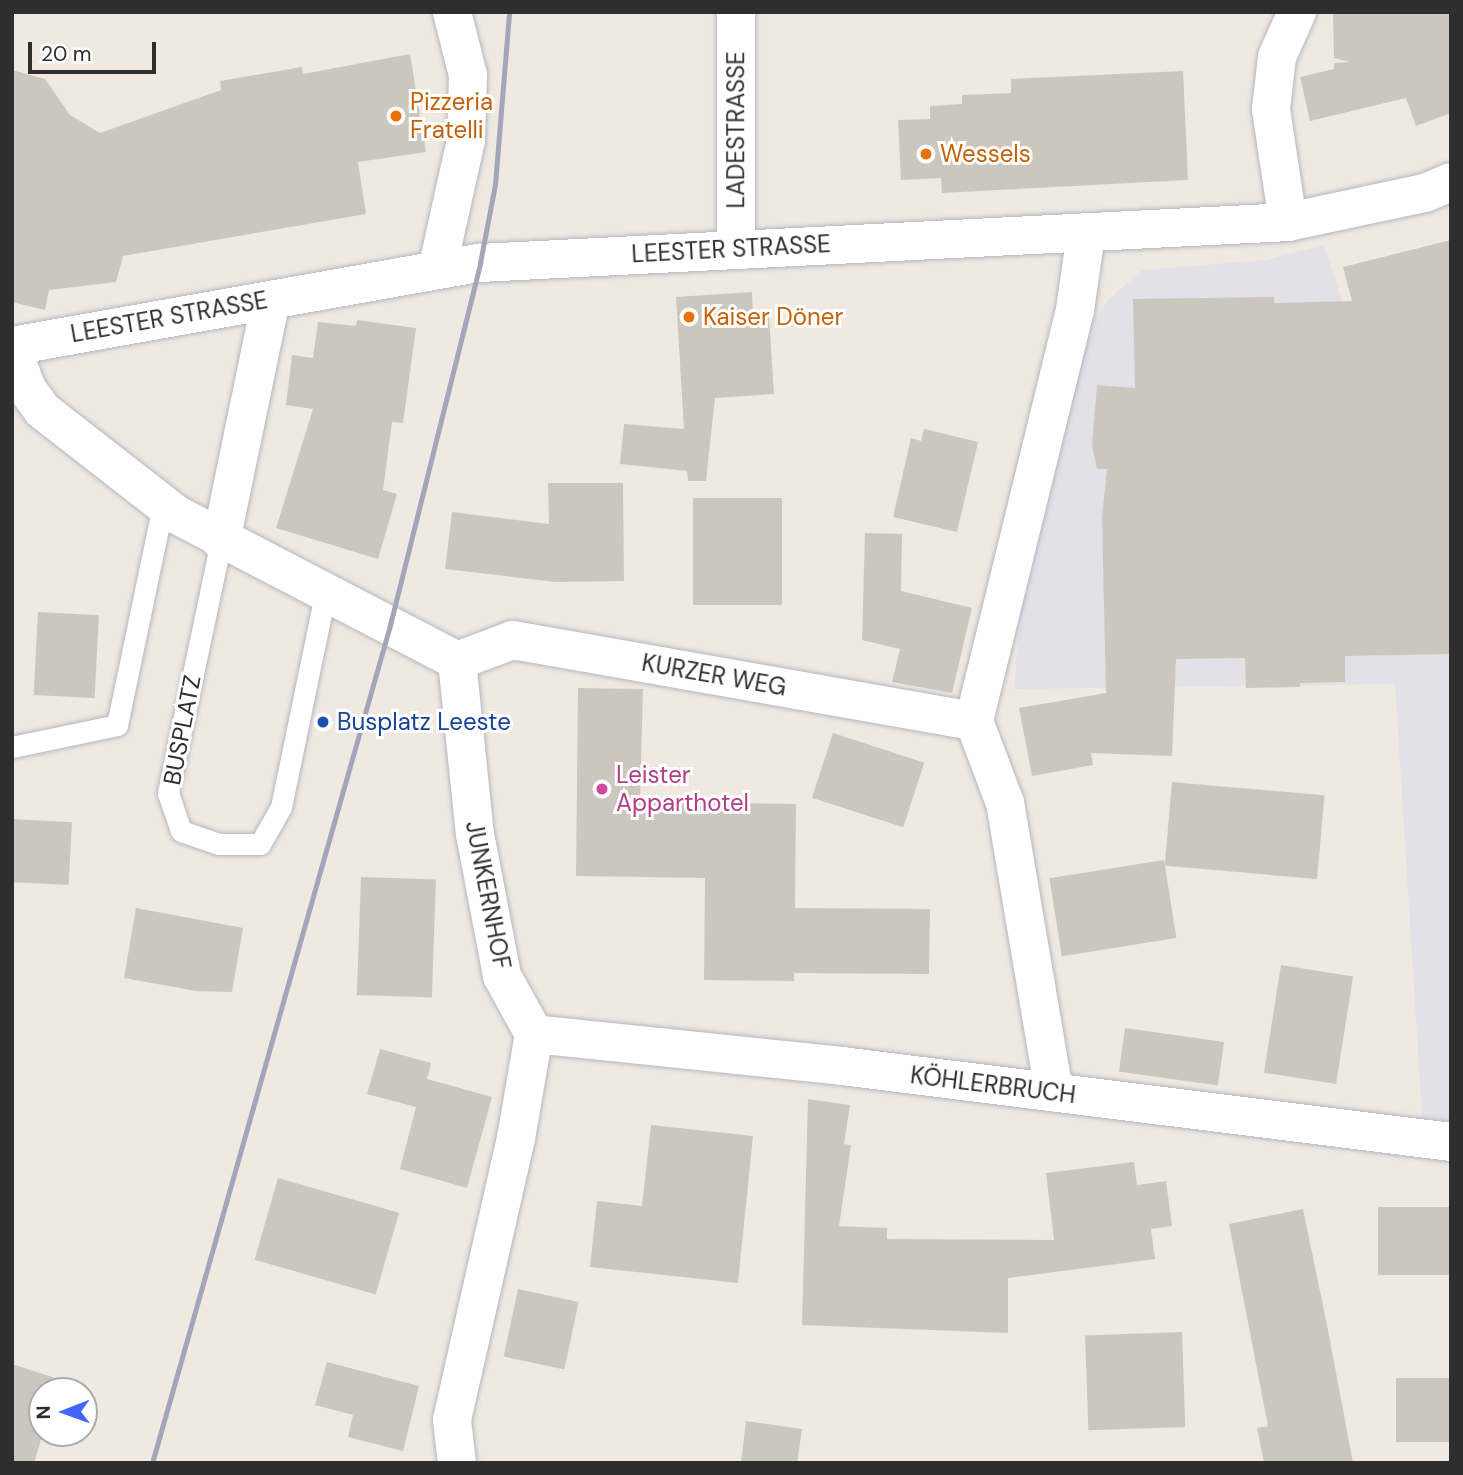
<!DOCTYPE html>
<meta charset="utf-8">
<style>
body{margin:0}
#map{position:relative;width:1463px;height:1475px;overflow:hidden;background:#efe9e1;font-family:"DM Sans",sans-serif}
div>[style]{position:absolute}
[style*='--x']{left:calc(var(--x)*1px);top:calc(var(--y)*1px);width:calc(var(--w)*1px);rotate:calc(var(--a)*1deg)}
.industrial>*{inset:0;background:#e3e1e8}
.building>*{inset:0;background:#cbc7bf;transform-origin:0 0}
.roads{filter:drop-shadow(0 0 2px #b4b7c1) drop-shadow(0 0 2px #b4b7c1)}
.service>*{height:21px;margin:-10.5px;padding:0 10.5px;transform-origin:10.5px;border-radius:10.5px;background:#fff}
.minor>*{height:38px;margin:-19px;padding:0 19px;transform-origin:19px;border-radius:19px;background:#fff}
.tertiary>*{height:38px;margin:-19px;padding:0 19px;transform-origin:19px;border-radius:19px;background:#fff}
.rail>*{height:5px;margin:-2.5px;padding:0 2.5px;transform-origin:2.5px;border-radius:2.5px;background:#a3a6b8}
.dots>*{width:19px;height:19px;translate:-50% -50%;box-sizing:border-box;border:4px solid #fff;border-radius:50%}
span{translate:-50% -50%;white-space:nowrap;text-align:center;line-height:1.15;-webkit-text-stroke:6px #fff;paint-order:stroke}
.food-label{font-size:24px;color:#c56008}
.left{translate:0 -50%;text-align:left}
.street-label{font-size:24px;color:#2e2e2e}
.transit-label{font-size:24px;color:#164399}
.hotel-label{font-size:24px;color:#b23c85}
.frame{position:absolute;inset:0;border:14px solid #2e2e2e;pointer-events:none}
.north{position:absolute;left:28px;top:1377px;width:70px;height:70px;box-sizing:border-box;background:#fff;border:2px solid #ababab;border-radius:50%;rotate:269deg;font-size:19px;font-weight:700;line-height:28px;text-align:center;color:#2e2e2e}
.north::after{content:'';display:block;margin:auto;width:24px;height:32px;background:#4264fb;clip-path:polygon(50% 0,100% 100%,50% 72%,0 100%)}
.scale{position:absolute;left:28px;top:42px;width:128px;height:32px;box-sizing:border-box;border:4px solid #2e2e2e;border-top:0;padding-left:9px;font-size:21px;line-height:24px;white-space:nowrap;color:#2e2e2e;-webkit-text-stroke:5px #fff;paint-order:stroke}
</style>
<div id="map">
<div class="industrial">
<div style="clip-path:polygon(1324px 245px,1367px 379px,1451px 359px,1451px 1122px,1422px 1117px,1395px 684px,1014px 689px,1022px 583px,1084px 335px,1110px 298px,1143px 270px,1266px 260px)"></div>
</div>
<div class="building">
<div style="clip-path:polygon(1333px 12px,1451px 12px,1451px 113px,1416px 126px,1406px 98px,1310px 121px,1300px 77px,1334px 69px,1334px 63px,1350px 62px,1334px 58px)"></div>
<div style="clip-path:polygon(410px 54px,426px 152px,358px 162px,366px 214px,123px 256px,116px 282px,49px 290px,45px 310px,12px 302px,12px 70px,45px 79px,70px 115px,100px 133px,221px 90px,220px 81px,302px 67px,303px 74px)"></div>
<div style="clip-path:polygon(1183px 71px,1188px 180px,942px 193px,941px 178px,901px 180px,898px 120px,930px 119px,930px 106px,962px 104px,962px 95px,1011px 93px,1011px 79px)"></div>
<div style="clip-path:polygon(1451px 240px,1451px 654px,1345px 656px,1345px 682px,1300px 683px,1300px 687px,1246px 688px,1245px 658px,1176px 659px,1172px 756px,1091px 753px,1093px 765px,1032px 776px,1019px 708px,1106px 693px,1102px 517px,1107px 469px,1097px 469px,1092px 445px,1097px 385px,1135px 388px,1133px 299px,1274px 297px,1274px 303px,1352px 301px,1343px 267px)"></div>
<div style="clip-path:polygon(752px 292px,753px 317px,769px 316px,774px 394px,715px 398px,706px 481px,688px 481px,687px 471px,620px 464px,624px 424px,684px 429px,676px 297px)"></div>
<div style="clip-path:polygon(357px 320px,416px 328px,403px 423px,392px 422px,383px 490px,397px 494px,378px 559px,276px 528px,313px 409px,286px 405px,292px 355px,313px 358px,318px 322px,356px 326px)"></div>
<div style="clip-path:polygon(924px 429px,978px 442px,957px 532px,893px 517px,911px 438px,921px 441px)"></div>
<div style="clip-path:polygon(548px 483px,623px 483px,624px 581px,556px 582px,445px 569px,452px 512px,549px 524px)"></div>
<div style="left:782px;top:498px;width:107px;height:89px;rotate:90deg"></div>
<div style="clip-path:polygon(865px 533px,902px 534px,901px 591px,972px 608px,952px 693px,892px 682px,900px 649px,862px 640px)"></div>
<div style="left:38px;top:612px;width:61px;height:83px;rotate:3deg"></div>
<div style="clip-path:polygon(578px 688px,643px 689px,640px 802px,796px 804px,795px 908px,930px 909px,929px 974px,794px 973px,794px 981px,704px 980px,705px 878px,576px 876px)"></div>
<div style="left:833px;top:733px;width:96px;height:68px;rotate:18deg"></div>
<div style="left:1172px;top:782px;width:153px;height:84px;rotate:5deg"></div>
<div style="left:12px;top:819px;width:60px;height:63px;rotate:3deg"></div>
<div style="left:1164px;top:860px;width:79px;height:116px;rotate:81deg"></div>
<div style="left:361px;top:877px;width:75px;height:118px;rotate:2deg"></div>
<div style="clip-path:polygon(136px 908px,243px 928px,232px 992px,196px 991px,124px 978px)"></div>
<div style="left:1281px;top:965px;width:73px;height:109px;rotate:9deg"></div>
<div style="left:1125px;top:1028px;width:100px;height:44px;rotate:8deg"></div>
<div style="clip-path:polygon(380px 1049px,431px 1063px,427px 1079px,492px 1097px,467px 1188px,400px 1169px,416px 1107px,367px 1094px)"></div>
<div style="clip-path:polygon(808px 1099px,850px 1105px,844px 1144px,851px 1145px,839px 1226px,887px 1228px,887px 1239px,1054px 1240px,1046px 1173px,1134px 1162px,1137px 1185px,1166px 1181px,1172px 1226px,1151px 1229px,1155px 1259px,1008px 1278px,1008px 1333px,802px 1325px)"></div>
<div style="clip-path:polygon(651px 1125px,753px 1136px,738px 1283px,590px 1267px,597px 1201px,642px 1206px)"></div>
<div style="left:278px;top:1178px;width:126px;height:85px;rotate:16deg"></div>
<div style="left:1451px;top:1207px;width:68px;height:73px;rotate:90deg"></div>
<div style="clip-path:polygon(1303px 1209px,1327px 1325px,1353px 1463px,1264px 1463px,1257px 1428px,1268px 1426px,1229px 1224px)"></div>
<div style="left:518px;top:1289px;width:62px;height:69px;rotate:12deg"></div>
<div style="left:1182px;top:1332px;width:95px;height:97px;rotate:88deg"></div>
<div style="clip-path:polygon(327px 1362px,419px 1386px,403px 1451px,348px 1437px,353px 1415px,315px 1405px)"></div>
<div style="clip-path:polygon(12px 1364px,61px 1380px,57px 1391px,42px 1391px,43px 1433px,34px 1463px,12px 1463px)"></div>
<div style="left:1396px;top:1378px;width:55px;height:64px"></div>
<div style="clip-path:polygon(746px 1421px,802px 1429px,797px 1463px,741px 1463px)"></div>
</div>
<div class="roads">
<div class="service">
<div style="--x:221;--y:541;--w:258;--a:101.9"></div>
<div style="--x:168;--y:793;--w:40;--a:71.1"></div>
<div style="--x:181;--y:831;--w:40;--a:18.9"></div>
<div style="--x:219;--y:844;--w:41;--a:0"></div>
<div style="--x:260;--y:844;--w:43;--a:-60.4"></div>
<div style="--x:281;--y:807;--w:217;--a:-78.3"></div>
<div style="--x:12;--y:747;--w:107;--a:-11.8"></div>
<div style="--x:117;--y:725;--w:225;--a:-78.2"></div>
</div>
<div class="minor">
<div style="--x:736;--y:12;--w:236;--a:90"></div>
<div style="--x:1288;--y:222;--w:114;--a:-98.6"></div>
<div style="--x:1271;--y:109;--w:52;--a:-83.4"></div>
<div style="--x:1277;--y:57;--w:49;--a:-66"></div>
<div style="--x:437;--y:270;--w:133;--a:-77.4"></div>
<div style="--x:466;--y:140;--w:65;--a:-88.2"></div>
<div style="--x:468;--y:75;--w:65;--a:-104.3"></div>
<div style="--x:12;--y:348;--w:44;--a:69.9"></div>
<div style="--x:27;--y:389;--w:26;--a:54"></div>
<div style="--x:42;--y:410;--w:171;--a:37.9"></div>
<div style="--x:177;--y:515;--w:316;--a:27.5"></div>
<div style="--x:457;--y:661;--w:174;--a:84.1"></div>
<div style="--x:475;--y:834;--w:145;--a:79.2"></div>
<div style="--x:502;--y:976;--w:66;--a:61.1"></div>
<div style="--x:534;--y:1034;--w:106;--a:99.8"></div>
<div style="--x:516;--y:1138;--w:289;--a:102.8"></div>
<div style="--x:452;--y:1420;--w:43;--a:83.4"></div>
<div style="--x:221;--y:541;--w:246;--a:-78.3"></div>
<div style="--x:457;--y:661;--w:60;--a:-20.6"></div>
<div style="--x:513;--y:640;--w:468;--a:10"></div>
<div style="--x:534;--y:1034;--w:310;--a:5.9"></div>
<div style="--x:842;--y:1066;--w:614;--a:7.11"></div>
<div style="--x:1054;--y:1092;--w:293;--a:-99.6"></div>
<div style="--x:1005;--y:803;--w:88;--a:-110.7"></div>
<div style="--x:974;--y:721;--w:423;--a:-76.2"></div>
<div style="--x:1075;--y:310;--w:77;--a:-81.8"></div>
</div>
<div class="tertiary">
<div style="--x:12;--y:346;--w:475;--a:-10.1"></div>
<div style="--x:480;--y:263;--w:809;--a:-2.9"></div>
<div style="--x:1288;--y:222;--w:140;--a:-12"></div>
<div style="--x:1425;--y:193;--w:28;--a:-23"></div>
</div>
</div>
<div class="rail">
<div style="--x:152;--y:1463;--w:871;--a:-74.14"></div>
<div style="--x:390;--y:625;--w:373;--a:-76"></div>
<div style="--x:480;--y:263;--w:80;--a:-79.2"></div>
<div style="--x:495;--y:184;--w:173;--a:-85.3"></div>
</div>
<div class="dots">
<div style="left:396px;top:116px;background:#e8710a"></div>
<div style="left:926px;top:154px;background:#e8710a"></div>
<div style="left:689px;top:317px;background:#e8710a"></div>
<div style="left:323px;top:722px;background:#1a4fb4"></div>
<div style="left:602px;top:789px;background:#d1479c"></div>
</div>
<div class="food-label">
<span class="left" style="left:410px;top:116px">Pizzeria<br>Fratelli</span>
<span class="left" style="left:940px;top:154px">Wessels</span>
<span class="left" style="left:703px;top:317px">Kaiser Döner</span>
</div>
<div class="street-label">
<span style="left:736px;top:130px;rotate:-90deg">LADESTRASSE</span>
<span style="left:731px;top:249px;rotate:-3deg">LEESTER STRASSE</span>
<span style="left:169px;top:317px;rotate:-10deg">LEESTER STRASSE</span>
<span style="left:714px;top:675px;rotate:10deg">KURZER WEG</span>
<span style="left:182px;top:730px;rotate:-79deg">BUSPLATZ</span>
<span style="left:488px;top:895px;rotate:79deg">JUNKERNHOF</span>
<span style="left:993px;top:1085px;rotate:7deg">KÖHLERBRUCH</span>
</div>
<div class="transit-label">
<span class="left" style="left:337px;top:722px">Busplatz Leeste</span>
</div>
<div class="hotel-label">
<span class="left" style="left:616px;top:789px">Leister<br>Apparthotel</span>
</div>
<div class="frame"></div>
<div class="north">N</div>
<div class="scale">20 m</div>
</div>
